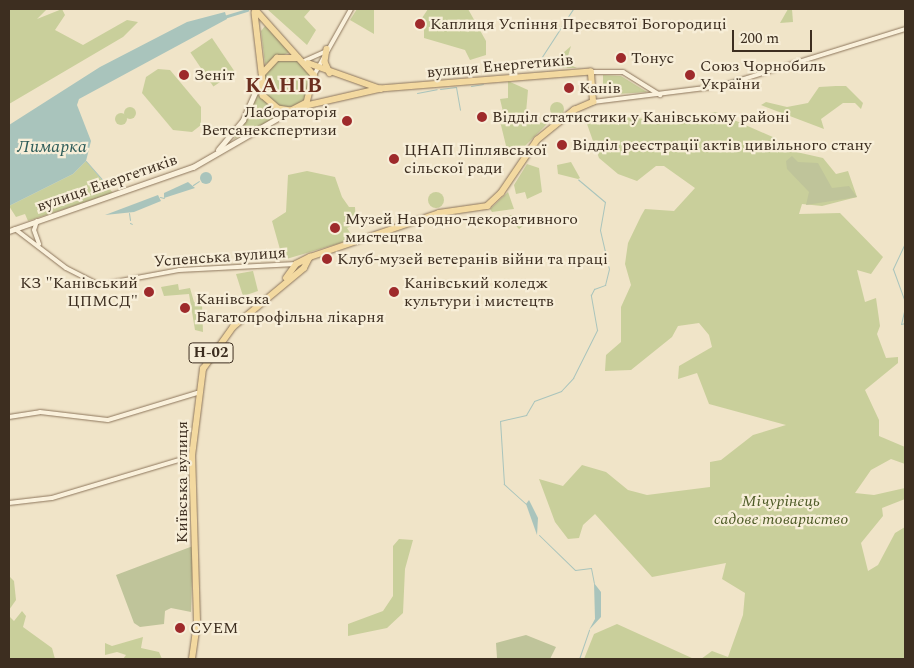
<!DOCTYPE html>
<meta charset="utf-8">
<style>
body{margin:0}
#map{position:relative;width:914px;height:668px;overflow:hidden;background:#f0e4c8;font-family:Spectral,serif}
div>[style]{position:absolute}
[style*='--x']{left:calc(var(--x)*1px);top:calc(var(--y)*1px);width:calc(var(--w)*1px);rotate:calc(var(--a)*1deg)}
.green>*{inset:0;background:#c9cf9b;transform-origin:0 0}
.round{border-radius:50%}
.cemetery>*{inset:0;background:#bfc49a}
.water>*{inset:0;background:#a9c4bc}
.stream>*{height:1px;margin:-0.5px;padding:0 0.5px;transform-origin:0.5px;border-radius:0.5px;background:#a9c4bc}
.canal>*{height:2.5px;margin:-1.25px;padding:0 1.25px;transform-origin:1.25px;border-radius:1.25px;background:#a9c4bc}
.roads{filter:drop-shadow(0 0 1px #8d765c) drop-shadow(0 0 1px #8d765c)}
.tertiary>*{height:4px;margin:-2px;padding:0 2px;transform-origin:2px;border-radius:2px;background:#faf1dc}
.secondary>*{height:4.5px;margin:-2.25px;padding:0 2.25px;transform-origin:2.25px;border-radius:2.25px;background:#faf1dc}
.primary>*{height:5.5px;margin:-2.75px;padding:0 2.75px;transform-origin:2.75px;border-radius:2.75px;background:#f3d9a0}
.dots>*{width:14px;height:14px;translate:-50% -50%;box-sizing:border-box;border:2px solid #f7eed8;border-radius:50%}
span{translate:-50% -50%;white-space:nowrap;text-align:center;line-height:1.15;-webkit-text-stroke:4.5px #f7eed8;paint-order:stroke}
.shield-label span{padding:1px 4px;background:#f7eed8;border:1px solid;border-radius:4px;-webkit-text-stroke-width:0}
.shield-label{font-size:15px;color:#3d2e20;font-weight:700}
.poi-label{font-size:16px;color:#3d2e20}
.left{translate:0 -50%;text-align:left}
.right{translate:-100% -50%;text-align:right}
.street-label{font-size:16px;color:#3d2e20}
.park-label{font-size:16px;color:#4d5a26;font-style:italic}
.water-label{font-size:18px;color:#2f5d5a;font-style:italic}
.district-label{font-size:21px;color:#6b2e1e;font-weight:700;letter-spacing:1px}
.frame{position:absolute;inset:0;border:10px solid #3d2e20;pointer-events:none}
.scale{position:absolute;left:732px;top:30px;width:80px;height:22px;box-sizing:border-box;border:2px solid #3d2e20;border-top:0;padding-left:6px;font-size:15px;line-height:18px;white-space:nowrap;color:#3d2e20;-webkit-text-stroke:4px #f7eed8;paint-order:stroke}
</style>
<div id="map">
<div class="green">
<div style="clip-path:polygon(9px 9px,47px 9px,37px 19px,62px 9px,65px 15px,55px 30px,83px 45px,127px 20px,138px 22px,123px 37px,9px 104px)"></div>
<div style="clip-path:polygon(267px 9px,311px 9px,304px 17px,316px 30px,307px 45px)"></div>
<div style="clip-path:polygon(357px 9px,374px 9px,374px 34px,350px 20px)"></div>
<div style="clip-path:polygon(428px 9px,468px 9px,486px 41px,486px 55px,470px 60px,465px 50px,424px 38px,424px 21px,420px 21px)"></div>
<div style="clip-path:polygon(788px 9px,792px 9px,793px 22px,780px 23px)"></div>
<div style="clip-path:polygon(265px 26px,290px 52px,265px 64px,261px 31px)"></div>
<div style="left:212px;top:38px;width:41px;height:26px;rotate:56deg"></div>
<div style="clip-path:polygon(571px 46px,566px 63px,577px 68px,546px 68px)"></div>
<div class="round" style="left:263px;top:59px;width:48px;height:48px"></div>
<div style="clip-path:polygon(158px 69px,170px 70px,201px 107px,201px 125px,192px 132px,173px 130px,142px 93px,146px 77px)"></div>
<div style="clip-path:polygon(603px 75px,621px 76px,647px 92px,603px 95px)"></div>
<div style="clip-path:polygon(508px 81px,528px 90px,525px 124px,549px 122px,523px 148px,508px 154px,499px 117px,504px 116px,500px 99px,508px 98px)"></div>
<div style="clip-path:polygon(836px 86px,846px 86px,863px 103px,861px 109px,855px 103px,843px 103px,821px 119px,824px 129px,761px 105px,766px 102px,787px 107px,808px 103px,819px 87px)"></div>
<div style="clip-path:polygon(258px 94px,280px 116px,234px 139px,250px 112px)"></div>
<div class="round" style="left:550px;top:102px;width:14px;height:14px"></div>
<div class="round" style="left:124px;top:107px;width:12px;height:12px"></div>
<div style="clip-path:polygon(716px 112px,775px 138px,773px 142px,792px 151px,823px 158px,836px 174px,848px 171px,857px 197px,822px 206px,802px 204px,799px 214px,840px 213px,883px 257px,871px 274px,857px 270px,865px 302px,876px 298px,880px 326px,877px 334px,886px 358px,898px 357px,898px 363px,865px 390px,879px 420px,879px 436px,905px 447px,905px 464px,891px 459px,871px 470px,855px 493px,874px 495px,905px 488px,905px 499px,882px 508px,883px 516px,861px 543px,868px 571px,878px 565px,895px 533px,905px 527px,905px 659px,701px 659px,712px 651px,728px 657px,743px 615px,745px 593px,722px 579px,726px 563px,652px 577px,595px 514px,583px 525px,579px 538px,568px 539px,555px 522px,539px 479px,563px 486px,582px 465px,606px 472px,628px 490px,647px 495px,710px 487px,710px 462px,721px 460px,753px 435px,786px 425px,709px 404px,697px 373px,678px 379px,679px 366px,712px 347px,709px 335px,699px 323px,678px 326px,672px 337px,631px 370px,605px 371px,606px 355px,621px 342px,621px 307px,631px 285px,625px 264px,628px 243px,641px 216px,645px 209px,674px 211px,695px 188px,664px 166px,656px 166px,637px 181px,618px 174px,599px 158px,587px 124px,568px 123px,611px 116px,669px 121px)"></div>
<div class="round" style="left:115px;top:113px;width:12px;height:12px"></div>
<div style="clip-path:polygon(86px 161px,113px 193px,28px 221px,25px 214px,16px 217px,9px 206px,73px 174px)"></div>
<div style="clip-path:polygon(571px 162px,580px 178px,578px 179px,558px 174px,557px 165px)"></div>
<div style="clip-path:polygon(527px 164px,539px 168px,542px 192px,527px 199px,525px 192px,516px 194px,514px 185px)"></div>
<div style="clip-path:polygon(307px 171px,335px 177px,342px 197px,349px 207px,355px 207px,356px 224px,347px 228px,354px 239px,283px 260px,272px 221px,286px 212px,288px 175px)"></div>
<div class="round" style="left:428px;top:192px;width:16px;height:16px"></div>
<div style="clip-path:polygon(508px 192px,514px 209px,492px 212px,490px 209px)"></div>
<div style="clip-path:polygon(506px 215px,516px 215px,524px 225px,519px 229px)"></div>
<div style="clip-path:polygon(253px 271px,258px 291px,243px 296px,236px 274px)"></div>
<div style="clip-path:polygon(178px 284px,179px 290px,190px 288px,194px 302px,202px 304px,203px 332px,195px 330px,189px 294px,164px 296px,161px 287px)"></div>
<div style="clip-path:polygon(399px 539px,413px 540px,405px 569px,403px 613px,387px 628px,348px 636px,348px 624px,383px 611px,393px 596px,393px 546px)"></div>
<div style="clip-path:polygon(9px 576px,14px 581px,16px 600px,9px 610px)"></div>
<div style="clip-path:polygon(22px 611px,26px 616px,23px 627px,52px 648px,55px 659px,9px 659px,9px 616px,14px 621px)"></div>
<div style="clip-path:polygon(617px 624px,694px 659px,584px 659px,594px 634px)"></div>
<div style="clip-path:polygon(143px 637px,141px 648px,159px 652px,162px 659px,123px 659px,126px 655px,117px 652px,105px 655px,105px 643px,112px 646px)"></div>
</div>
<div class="cemetery">
<div style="clip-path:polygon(792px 156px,798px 162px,818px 163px,832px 188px,849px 186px,857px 197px,806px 205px,809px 192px,787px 169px,786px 161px)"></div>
<div style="clip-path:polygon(193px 546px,191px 612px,171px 608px,165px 611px,164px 624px,140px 627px,134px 623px,116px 575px)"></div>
<div style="clip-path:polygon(526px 635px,556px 647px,550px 659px,497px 658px,496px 643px)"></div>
</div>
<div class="water">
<div style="clip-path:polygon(225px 12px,227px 19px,79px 99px,77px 105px,91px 141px,86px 161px,73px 174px,9px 206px,9px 125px,100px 67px,187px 22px)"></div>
<div class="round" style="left:200px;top:172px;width:12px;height:12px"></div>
<div style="clip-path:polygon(188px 182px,195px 188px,164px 198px,164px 193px)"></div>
<div style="clip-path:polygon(158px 195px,161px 201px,134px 212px,105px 215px)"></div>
<div style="clip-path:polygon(529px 500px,538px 518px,537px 535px,526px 504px)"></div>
<div style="clip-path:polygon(594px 583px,601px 592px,601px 617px,589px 630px,595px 619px)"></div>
</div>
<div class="stream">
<div style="--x:534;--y:69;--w:72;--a:-57"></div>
<div style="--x:471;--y:86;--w:12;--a:-9"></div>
<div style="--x:707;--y:86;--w:53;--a:-14.3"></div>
<div style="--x:440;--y:89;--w:16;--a:-7"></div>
<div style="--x:456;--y:87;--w:23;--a:80"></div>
<div style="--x:417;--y:93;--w:20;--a:-11"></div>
<div style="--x:86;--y:161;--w:28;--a:49"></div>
<div style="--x:193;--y:185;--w:7;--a:-34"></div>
<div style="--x:160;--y:197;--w:4;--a:14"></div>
<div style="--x:129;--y:213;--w:7;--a:82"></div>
<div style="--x:130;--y:223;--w:2;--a:27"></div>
<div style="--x:905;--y:243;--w:29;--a:115"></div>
<div style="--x:893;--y:269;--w:35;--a:70"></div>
<div style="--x:905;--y:307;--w:17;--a:103"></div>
<div style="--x:901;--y:324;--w:4;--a:-14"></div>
<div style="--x:526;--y:504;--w:30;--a:-138"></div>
<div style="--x:504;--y:484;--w:63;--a:-93.6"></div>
<div style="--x:500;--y:421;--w:27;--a:-13"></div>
<div style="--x:526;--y:415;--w:16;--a:-60"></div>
<div style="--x:534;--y:401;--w:29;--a:-20"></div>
<div style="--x:561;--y:391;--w:18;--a:-47"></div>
<div style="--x:573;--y:378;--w:54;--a:-63.4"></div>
<div style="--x:597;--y:330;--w:36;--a:-100"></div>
<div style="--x:591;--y:295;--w:7;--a:-63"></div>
<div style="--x:594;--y:289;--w:12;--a:-20"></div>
<div style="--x:605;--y:285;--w:16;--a:-76"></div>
<div style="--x:609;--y:269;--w:40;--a:-103"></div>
<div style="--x:600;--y:230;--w:28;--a:-80"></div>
<div style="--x:605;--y:202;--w:35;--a:-140"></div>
<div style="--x:539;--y:535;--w:50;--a:44.2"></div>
<div style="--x:575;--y:570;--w:16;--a:-7"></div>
<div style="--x:591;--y:568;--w:15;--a:79"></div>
<div style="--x:579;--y:659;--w:31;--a:-71"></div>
</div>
<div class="canal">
<div style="--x:224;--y:17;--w:24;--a:-17"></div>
</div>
<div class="roads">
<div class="tertiary">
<div style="--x:304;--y:61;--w:24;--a:-24"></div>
<div style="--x:591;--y:72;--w:32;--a:0"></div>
<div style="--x:623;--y:72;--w:44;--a:31.9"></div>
<div style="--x:314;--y:75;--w:76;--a:-60.7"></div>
<div style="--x:593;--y:102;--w:129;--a:-7.1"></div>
<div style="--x:721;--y:86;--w:193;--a:-17.2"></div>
<div style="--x:37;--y:221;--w:9;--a:108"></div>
<div style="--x:34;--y:230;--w:15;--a:70"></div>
<div style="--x:15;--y:229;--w:64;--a:37.4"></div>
<div style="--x:66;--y:268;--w:37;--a:27"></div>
<div style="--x:99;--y:285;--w:81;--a:-10.6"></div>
<div style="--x:179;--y:270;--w:117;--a:-2.9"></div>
<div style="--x:9;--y:417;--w:31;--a:-9"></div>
<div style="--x:40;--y:412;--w:68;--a:6.7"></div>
<div style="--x:108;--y:420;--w:93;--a:-16.9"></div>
<div style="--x:9;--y:503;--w:43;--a:-6.6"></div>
<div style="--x:52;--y:498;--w:146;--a:-16.7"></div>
</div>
<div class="secondary">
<div style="--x:218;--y:150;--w:39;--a:-50"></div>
<div style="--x:243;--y:120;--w:43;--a:-66.4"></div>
<div style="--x:9;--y:231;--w:195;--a:-19.2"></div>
<div style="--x:193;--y:167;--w:112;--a:-30"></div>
</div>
<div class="primary">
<div style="--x:255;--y:9;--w:89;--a:48.2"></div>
<div style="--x:314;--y:75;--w:29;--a:104"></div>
<div style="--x:307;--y:103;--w:18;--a:153"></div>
<div style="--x:291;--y:111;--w:13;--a:-171"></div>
<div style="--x:278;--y:109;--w:20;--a:-139"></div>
<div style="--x:263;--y:96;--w:22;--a:-93"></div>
<div style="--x:262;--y:74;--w:22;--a:-47"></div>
<div style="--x:277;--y:58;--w:21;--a:0"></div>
<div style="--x:255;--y:13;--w:60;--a:83.3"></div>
<div style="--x:327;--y:49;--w:13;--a:99"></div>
<div style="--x:325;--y:62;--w:12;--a:66"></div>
<div style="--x:308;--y:63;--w:77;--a:19.6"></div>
<div style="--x:286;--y:278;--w:17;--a:-54"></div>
<div style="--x:296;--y:264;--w:16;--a:-27"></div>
<div style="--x:310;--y:257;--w:136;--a:-18.8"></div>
<div style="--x:439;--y:213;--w:49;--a:-8.3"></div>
<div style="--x:487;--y:206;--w:19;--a:-43"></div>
<div style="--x:501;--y:193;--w:64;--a:-55.8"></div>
<div style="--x:537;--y:140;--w:48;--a:-39"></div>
<div style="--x:574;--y:110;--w:21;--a:-23"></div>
<div style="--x:593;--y:102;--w:30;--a:-94"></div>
<div style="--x:591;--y:72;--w:211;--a:175.4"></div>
<div style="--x:381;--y:89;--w:81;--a:167.2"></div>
<div style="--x:192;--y:659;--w:37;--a:-82"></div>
<div style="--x:197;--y:622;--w:166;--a:-91.7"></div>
<div style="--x:192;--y:456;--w:88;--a:-82.8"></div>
<div style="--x:203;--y:369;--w:52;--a:-54.5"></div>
<div style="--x:233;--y:327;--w:92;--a:-39.7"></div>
<div style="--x:304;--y:268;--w:11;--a:-63"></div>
</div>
</div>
<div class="dots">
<div style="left:420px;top:24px;background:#9e2a2b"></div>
<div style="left:621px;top:58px;background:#9e2a2b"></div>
<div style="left:184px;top:75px;background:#9e2a2b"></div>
<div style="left:690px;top:75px;background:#9e2a2b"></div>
<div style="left:569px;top:88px;background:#9e2a2b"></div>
<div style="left:482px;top:117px;background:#9e2a2b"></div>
<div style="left:347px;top:121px;background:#9e2a2b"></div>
<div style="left:562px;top:145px;background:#9e2a2b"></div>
<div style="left:394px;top:159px;background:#9e2a2b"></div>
<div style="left:335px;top:228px;background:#9e2a2b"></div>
<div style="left:327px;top:259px;background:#9e2a2b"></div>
<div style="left:149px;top:292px;background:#9e2a2b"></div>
<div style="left:394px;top:292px;background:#9e2a2b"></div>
<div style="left:185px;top:308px;background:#9e2a2b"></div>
<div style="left:180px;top:628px;background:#9e2a2b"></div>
</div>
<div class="shield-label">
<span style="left:211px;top:353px">Н-02</span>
</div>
<div class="poi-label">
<span class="left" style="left:430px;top:24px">Каплиця Успіння Пресвятої Богородиці</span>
<span class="left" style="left:631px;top:58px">Тонус</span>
<span class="left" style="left:700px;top:75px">Союз Чорнобиль<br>України</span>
<span class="left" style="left:194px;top:75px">Зеніт</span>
<span class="left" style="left:579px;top:88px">Канів</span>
<span class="right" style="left:337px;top:121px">Лабораторія<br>Ветсанекспертизи</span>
<span class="left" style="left:492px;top:117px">Відділ статистики у Канівському районі</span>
<span class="left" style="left:572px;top:145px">Відділ реєстрації актів цивільного стану</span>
<span class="left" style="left:404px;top:159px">ЦНАП Ліплявської<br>сільскої ради</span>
<span class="left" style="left:345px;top:228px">Музей Народно-декоративного<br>мистецтва</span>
<span class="left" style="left:337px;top:259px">Клуб-музей ветеранів війни та праці</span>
<span class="right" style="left:138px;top:292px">КЗ "Канівський<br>ЦПМСД"</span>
<span class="left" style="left:404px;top:292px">Канівський коледж<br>культури і мистецтв</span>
<span class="left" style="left:196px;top:308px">Канівська<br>Багатопрофільна лікарня</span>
<span class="left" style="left:190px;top:628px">СУЕМ</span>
</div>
<div class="street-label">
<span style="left:500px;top:66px;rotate:-5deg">вулиця Енергетиків</span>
<span style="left:107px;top:183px;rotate:-19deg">вулиця Енергетиків</span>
<span style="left:220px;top:257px;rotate:-4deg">Успенська вулиця</span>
<span style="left:182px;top:482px;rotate:-90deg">Київська вулиця</span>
</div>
<div class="park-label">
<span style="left:781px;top:510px">Мічурінець<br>садове товариство</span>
</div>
<div class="water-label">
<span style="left:52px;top:147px">Лимарка</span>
</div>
<div class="district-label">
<span style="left:284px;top:86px">КАНІВ</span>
</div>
<div class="frame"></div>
<div class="scale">200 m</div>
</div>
